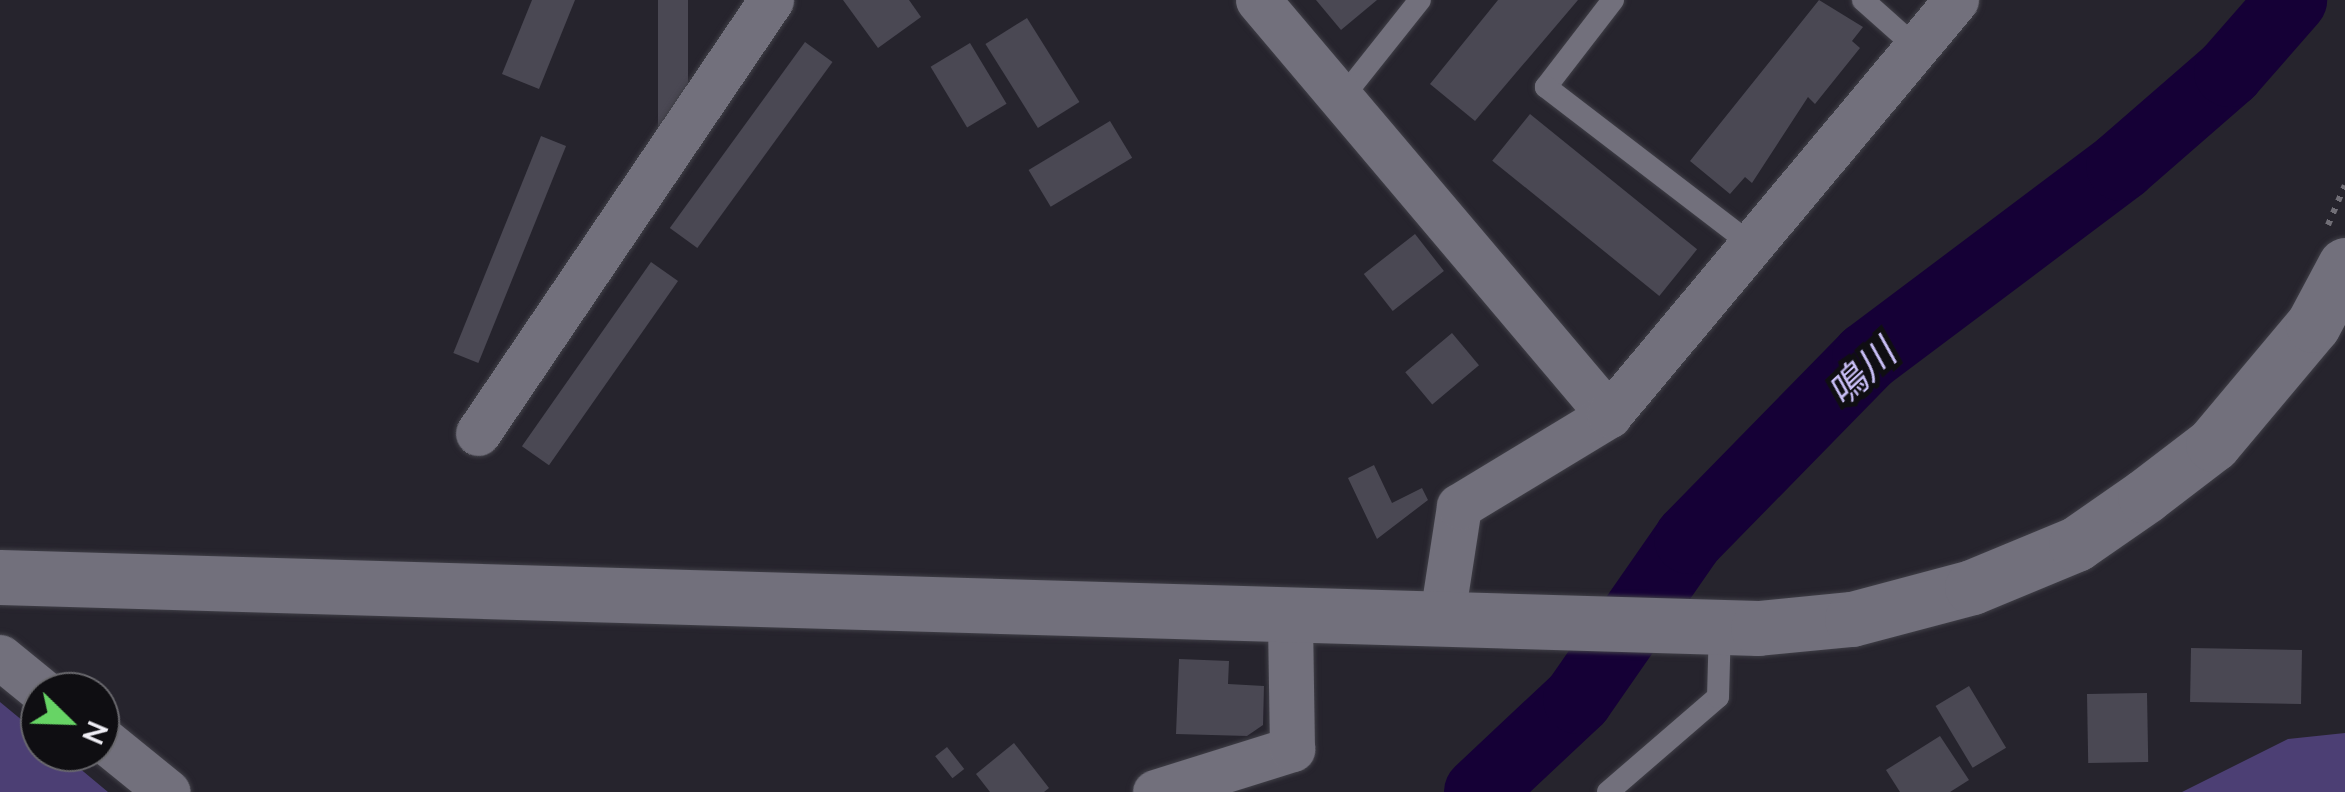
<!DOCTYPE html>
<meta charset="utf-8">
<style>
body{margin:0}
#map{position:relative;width:2345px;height:792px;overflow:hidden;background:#26242d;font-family:Lato,"Noto Sans JP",sans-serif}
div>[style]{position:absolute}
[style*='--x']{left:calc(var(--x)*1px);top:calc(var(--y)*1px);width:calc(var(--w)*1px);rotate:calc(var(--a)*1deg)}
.green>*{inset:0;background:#4c3f74}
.river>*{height:70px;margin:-35px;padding:0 35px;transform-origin:35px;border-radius:35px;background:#150036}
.building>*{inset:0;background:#4a4853;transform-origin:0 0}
.path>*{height:6px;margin-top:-3px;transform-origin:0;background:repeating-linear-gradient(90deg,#716f77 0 5px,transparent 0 13px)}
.roads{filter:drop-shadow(0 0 2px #403f47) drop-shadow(0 0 2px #403f47)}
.service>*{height:22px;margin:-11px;padding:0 11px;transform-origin:11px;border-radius:11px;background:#72707c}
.minor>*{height:45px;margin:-22.5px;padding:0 22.5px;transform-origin:22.5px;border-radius:22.5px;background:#72707c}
.tertiary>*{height:55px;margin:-27.5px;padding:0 27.5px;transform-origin:27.5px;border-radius:27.5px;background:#72707c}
span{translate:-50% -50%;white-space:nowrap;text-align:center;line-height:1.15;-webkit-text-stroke:10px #0f0e12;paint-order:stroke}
.water-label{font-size:38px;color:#c9bff7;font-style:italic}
.north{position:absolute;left:20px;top:672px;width:100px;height:100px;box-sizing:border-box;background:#0f0e12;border:2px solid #69686d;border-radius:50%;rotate:113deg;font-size:28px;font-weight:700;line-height:40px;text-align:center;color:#f0eff6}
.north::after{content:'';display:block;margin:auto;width:35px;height:45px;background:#67d465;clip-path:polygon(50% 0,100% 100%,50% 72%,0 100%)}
</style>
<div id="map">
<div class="green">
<div style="clip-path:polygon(0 702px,40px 735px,40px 752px,60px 752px,108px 792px,0 792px)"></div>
<div style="clip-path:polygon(2345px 733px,2345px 792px,2182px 792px,2288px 739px)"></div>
</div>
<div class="river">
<div style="--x:1479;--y:792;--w:136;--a:-43.2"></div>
<div style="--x:1578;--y:699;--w:195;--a:-55.2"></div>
<div style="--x:1689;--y:539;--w:255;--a:-45.6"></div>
<div style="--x:1867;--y:357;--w:318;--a:-36.9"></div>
<div style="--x:2121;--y:166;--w:143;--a:-41"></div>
<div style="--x:2229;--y:72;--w:96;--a:-48.8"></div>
</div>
<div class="building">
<div style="clip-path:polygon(532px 0,575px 0,539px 89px,502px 74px)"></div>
<div style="left:658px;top:0;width:30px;height:133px"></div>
<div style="clip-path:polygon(843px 0,909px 0,921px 17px,878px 48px)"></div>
<div style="clip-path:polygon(1316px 0,1377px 0,1341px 30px)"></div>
<div style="clip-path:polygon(1498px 0,1578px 0,1475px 121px,1430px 84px)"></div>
<div style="clip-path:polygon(1819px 0,1863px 27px,1852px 41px,1860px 48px,1815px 104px,1808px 97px,1752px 183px,1745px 177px,1730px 194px,1690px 161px)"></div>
<div style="left:1027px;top:18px;width:99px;height:49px;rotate:58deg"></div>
<div style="left:805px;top:42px;width:34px;height:230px;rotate:36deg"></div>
<div style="left:970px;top:43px;width:71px;height:46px;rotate:59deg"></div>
<div style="left:1530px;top:114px;width:215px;height:60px;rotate:39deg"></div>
<div style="left:1110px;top:121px;width:43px;height:95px;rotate:59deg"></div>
<div style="left:541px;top:136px;width:27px;height:234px;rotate:22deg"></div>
<div style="left:1415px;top:234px;width:47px;height:65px;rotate:52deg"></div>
<div style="left:651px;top:262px;width:33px;height:225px;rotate:35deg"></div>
<div style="left:1452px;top:333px;width:42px;height:61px;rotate:50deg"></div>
<div style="clip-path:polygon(1374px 465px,1392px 503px,1422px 488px,1428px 500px,1377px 539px,1348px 478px)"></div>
<div style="left:2191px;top:648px;width:111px;height:54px;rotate:1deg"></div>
<div style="clip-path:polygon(1179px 659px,1229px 661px,1228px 684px,1264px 686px,1263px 725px,1247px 736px,1176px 734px)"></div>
<div style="left:1969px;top:686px;width:72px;height:39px;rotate:59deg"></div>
<div style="left:2147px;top:693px;width:69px;height:60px;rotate:89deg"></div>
<div style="clip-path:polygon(1940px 736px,1969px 780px,1950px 792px,1900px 792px,1886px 770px)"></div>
<div style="clip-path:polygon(1014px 743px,1049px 788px,1044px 792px,990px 792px,976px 774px)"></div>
<div style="left:947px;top:747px;width:28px;height:15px;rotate:52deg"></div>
</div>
<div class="path">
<div style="--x:2328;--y:225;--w:43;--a:-67"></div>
</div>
<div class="roads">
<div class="service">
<div style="--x:1613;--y:0;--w:110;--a:127.6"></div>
<div style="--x:1546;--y:87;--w:260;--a:37.5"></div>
<div style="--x:1863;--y:0;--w:74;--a:41.7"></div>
<div style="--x:1342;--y:98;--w:125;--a:-51.5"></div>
<div style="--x:1608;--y:792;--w:145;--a:-40.8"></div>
<div style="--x:1718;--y:697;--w:70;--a:-88.4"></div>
</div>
<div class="minor">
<div style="--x:1258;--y:0;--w:544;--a:49.78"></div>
<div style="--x:478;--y:433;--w:523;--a:-55.91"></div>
<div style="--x:1442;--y:616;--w:111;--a:-81.2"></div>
<div style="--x:1459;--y:506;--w:175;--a:-31.2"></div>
<div style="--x:1609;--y:415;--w:541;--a:-50.1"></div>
<div style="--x:0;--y:657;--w:55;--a:39.1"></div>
<div style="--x:100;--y:737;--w:87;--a:39"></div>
<div style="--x:1155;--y:792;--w:144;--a:-17.4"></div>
<div style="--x:1292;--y:749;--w:134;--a:-90.9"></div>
</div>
<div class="tertiary">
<div style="--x:0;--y:577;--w:1759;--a:1.66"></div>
<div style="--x:1758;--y:628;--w:94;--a:-5.5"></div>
<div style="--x:1852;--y:619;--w:124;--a:-14.9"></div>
<div style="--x:1972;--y:587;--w:113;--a:-22.5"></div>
<div style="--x:2076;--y:544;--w:84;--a:-34.8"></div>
<div style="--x:2145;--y:496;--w:86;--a:-37.4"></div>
<div style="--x:2213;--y:444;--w:155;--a:-50"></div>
<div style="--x:2313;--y:325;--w:68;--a:-61.9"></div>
</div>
</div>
<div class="water-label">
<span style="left:1861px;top:372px;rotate:-43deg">鳴川</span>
</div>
<div class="north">N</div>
</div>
